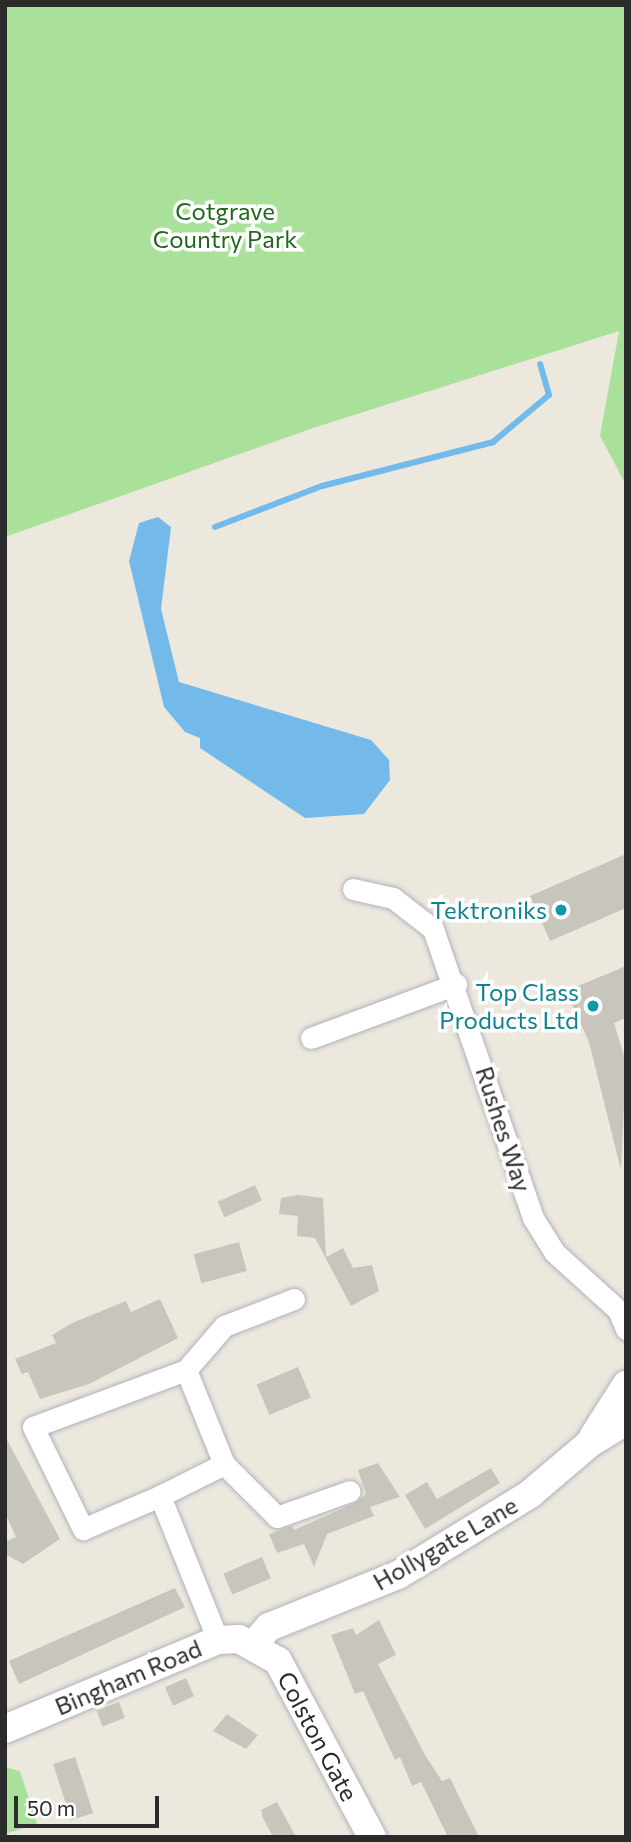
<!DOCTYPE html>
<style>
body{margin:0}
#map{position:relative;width:631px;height:1842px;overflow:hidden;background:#ece8dd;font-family:Commissioner,sans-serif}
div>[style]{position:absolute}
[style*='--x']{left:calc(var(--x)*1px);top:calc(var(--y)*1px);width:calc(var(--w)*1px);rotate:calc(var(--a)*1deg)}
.green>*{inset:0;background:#a9e19b}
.water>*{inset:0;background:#73baeb}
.stream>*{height:6px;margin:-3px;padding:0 3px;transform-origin:3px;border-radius:3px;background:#73baeb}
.building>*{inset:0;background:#c8c6bc;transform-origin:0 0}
.roads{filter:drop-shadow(0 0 2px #b1b1be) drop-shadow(0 0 2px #b1b1be)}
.street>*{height:21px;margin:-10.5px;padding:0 10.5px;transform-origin:10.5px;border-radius:10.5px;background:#fff}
.secondary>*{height:28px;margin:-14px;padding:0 14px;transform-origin:14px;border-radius:14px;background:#fff}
.dots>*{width:19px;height:19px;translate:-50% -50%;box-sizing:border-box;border:4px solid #fff;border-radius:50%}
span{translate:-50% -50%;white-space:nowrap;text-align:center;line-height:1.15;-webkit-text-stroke:7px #fff;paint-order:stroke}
.park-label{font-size:24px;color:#21661c}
.culture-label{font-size:24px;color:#0d838f}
.right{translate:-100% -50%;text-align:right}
.street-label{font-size:24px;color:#2b2b2b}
.frame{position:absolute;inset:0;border:7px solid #2b2b2b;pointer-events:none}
.scale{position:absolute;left:14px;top:1796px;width:145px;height:32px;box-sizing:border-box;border:4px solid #2b2b2b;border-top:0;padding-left:9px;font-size:21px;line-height:24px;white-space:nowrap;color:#2b2b2b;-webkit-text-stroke:5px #fff;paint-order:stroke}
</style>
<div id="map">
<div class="green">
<div style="clip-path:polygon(5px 5px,626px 5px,626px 485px,600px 436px,619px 331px,313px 428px,5px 537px)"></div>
<div style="clip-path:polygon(5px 1767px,20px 1771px,37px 1824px,5px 1834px)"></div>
</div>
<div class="water">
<div style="clip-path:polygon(158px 517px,171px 527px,161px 609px,179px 682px,371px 740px,389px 760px,390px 780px,364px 814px,305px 818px,200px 748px,200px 738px,185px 732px,164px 707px,129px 561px,139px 523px)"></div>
</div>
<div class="stream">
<div style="--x:215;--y:527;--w:115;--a:-21"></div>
<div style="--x:322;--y:486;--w:177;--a:-14.4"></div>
<div style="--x:493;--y:442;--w:73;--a:-40"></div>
<div style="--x:549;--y:395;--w:32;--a:-106"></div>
</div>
<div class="building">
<div style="clip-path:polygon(626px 854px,626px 908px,550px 941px,530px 896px)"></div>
<div style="clip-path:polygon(626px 966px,626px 1018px,614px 1023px,626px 1062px,621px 1170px,589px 1042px,566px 991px)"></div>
<div style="left:255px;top:1185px;width:17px;height:41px;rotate:66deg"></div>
<div style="clip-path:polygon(298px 1195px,323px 1198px,326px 1257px,343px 1248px,353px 1268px,372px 1265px,379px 1291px,351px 1306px,315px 1238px,297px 1236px,298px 1216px,279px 1214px,281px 1198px)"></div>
<div style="left:239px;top:1242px;width:30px;height:47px;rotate:75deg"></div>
<div style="clip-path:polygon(160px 1299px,178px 1338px,89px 1384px,40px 1399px,28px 1372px,22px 1374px,15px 1359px,56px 1343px,52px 1335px,72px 1323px,126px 1301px,131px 1312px)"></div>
<div style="left:298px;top:1367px;width:33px;height:45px;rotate:67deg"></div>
<div style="clip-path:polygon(5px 1436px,60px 1539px,23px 1564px,5px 1554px,5px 1542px,16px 1537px,5px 1513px)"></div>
<div style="clip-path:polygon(378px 1463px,400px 1497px,370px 1507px,374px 1516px,327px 1534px,314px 1567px,304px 1544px,277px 1553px,269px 1534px,292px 1526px,294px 1530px,355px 1503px,366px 1494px,358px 1470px)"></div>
<div style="clip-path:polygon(491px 1468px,500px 1483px,425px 1529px,405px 1495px,427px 1482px,437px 1499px)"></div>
<div style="left:262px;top:1557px;width:23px;height:42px;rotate:67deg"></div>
<div style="clip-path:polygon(175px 1588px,185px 1607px,19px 1684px,9px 1661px)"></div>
<div style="clip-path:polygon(379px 1620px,396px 1655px,378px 1664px,425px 1755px,442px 1781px,450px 1778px,479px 1837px,448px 1837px,421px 1782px,412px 1786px,400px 1757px,395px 1760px,363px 1691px,355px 1694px,331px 1635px,353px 1628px,356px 1635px)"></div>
<div style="left:186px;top:1678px;width:20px;height:23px;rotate:66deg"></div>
<div style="left:119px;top:1702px;width:17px;height:24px;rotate:69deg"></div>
<div style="clip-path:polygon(227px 1714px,258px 1735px,246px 1749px,213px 1731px)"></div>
<div style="left:75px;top:1757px;width:59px;height:23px;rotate:72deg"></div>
<div style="clip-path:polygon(277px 1802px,296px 1837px,273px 1837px,263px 1818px,261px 1810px)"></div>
</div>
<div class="roads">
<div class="street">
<div style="--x:353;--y:889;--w:41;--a:12.7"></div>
<div style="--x:393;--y:898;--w:51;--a:37.8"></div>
<div style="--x:433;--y:929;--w:306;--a:70.9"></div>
<div style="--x:533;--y:1218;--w:40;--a:58"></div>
<div style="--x:554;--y:1252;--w:86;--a:42.2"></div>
<div style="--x:618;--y:1310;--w:21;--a:67"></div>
<div style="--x:311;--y:1038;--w:155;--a:-20.4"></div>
<div style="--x:186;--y:1370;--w:58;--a:-49.2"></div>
<div style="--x:224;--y:1326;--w:75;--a:-21.1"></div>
<div style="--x:224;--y:1464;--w:75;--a:45"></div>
<div style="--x:277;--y:1517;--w:77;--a:-19.6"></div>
<div style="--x:160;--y:1496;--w:72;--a:-26.6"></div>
<div style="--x:224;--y:1464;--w:101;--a:-112"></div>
<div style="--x:186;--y:1370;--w:163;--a:159.6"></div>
<div style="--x:33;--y:1427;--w:114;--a:63.9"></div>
<div style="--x:83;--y:1529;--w:84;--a:-23.2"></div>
<div style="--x:160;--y:1496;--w:155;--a:68.1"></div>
</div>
<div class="secondary">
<div style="--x:593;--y:1437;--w:62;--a:-57.6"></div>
<div style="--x:254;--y:1644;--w:23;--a:-49"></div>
<div style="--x:269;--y:1627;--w:139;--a:-22"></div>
<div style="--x:398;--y:1575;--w:155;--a:-31.5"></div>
<div style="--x:530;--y:1494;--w:79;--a:-40.4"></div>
<div style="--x:590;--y:1443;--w:42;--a:-31.4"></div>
<div style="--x:5;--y:1729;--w:231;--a:-22.7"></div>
<div style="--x:218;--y:1640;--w:21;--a:-3"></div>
<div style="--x:239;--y:1639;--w:45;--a:29.4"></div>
<div style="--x:278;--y:1661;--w:200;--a:61.9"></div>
</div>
</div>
<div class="dots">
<div style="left:561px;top:910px;background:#0f9aa8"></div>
<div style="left:593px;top:1006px;background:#0f9aa8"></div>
</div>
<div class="park-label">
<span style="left:225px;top:225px">Cotgrave<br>Country Park</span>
</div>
<div class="culture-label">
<span class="right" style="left:547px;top:910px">Tektroniks</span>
<span class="right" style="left:579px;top:1006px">Top Class<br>Products Ltd</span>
</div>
<div class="street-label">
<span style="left:504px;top:1129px;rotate:72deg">Rushes Way</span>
<span style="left:445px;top:1543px;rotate:-30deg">Hollygate Lane</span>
<span style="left:128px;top:1677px;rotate:-23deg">Bingham Road</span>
<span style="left:318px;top:1736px;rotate:62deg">Colston Gate</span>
</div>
<div class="frame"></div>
<div class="scale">50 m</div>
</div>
